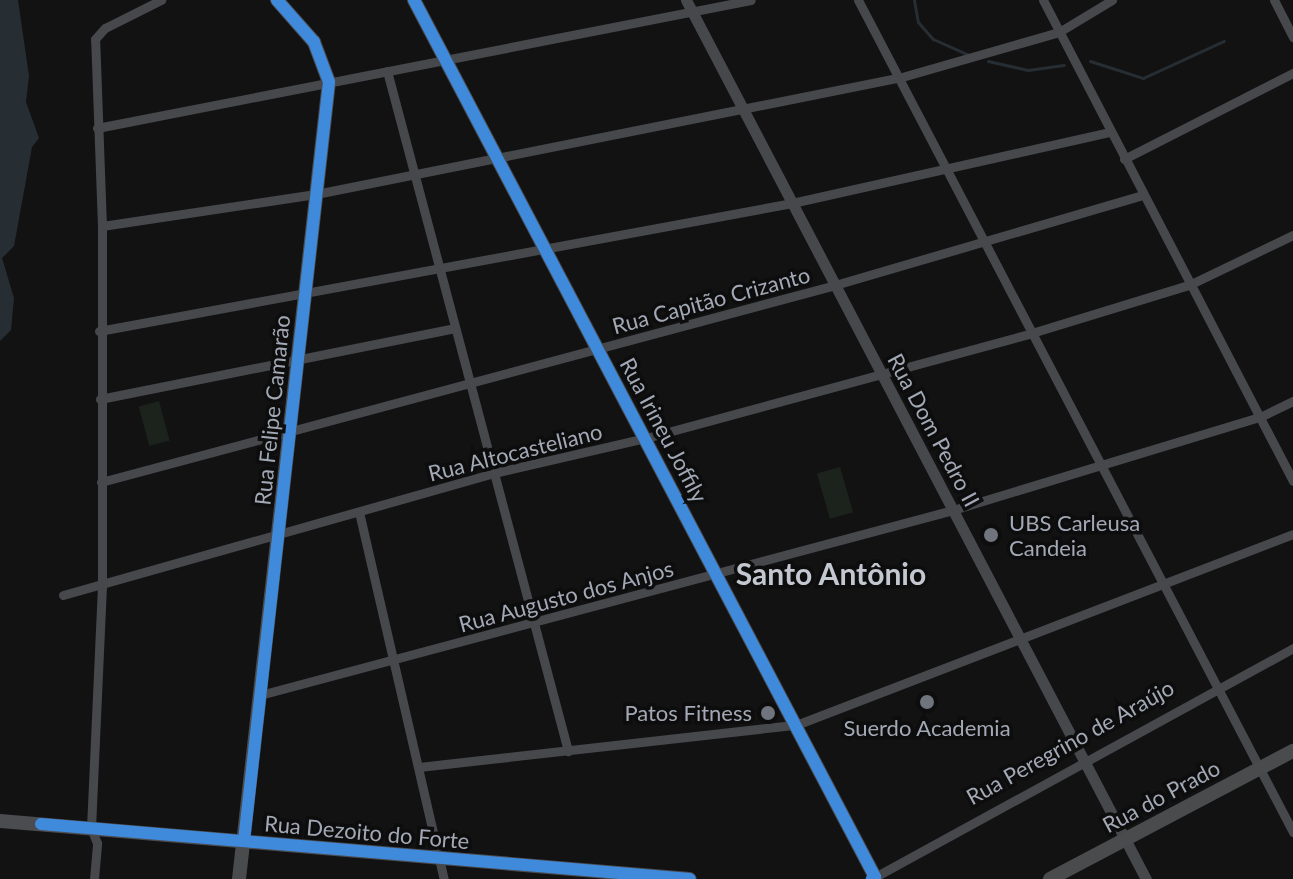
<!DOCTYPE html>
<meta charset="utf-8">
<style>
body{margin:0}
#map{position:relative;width:1293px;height:879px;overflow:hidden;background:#121213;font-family:Lato,sans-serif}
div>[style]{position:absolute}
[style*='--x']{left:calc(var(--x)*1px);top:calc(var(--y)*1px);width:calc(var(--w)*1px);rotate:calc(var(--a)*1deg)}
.green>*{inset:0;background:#1c231d;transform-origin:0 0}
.water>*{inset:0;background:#262e34}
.stream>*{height:3px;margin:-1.5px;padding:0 1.5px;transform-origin:1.5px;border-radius:1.5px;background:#262e34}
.minor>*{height:9px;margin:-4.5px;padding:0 4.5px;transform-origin:4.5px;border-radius:4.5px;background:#46484b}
.tertiary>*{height:11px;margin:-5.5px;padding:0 5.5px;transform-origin:5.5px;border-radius:5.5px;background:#46484b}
.secondary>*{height:14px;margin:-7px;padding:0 7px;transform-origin:7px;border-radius:7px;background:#4a4c50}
.primary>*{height:14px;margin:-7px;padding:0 7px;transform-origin:7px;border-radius:7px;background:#494b4d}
.cycleway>*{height:12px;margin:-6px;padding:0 6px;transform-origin:6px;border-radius:6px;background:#408adc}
.dots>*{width:22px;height:22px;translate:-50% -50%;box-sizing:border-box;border:4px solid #0d0d0e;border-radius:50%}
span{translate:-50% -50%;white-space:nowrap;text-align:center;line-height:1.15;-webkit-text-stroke:7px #0d0d0e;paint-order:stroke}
.street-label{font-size:22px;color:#a2a9b5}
.poi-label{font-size:22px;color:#a2a9b5}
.left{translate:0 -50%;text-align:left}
.right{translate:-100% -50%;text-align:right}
.district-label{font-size:30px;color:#c3c8d0;font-weight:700}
</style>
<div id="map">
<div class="green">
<div style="left:159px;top:401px;width:41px;height:21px;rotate:75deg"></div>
<div style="left:840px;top:467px;width:47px;height:24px;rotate:74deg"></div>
</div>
<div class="water">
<div style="clip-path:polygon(0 0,18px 0,29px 76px,26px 102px,39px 138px,32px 147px,14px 246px,2px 258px,14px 298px,11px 330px,0 341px)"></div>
</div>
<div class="stream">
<div style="--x:914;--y:0;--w:22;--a:80"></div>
<div style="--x:918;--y:22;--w:23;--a:49"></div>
<div style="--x:933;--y:39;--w:39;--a:24"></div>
<div style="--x:988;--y:61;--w:41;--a:12.7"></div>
<div style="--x:1028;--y:70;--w:36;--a:-8"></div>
<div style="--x:1090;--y:61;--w:56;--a:17.8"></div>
<div style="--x:1143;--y:78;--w:89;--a:-24.6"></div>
</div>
<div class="minor">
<div style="--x:858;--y:0;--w:939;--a:62.4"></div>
<div style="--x:1043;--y:0;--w:542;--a:62.54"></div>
<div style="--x:1274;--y:0;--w:42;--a:62.8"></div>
<div style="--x:387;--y:71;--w:704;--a:75.09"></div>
<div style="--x:97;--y:128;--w:666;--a:-11.07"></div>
<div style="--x:1124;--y:159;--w:190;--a:-27"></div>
<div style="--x:102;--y:226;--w:216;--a:-8.5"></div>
<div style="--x:316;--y:194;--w:598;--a:-11.29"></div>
<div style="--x:902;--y:77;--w:163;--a:-16"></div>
<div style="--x:1059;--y:32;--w:62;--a:-31.1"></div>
<div style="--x:99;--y:331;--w:705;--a:-10.46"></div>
<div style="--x:792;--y:203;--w:326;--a:-12.6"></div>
<div style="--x:100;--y:399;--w:361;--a:-11.3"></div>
<div style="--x:101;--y:482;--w:760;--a:-15.02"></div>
<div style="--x:835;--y:285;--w:321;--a:-16.3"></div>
<div style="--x:359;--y:512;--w:377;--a:77"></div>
<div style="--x:63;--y:595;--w:448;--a:-15.8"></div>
<div style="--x:494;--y:473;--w:156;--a:-13"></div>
<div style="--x:646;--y:438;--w:403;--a:-15.2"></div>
<div style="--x:1035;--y:332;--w:161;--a:-17"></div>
<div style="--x:1189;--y:285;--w:115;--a:-25.7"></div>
<div style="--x:260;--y:695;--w:717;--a:-14.95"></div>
<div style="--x:953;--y:510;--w:321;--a:-16.9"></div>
<div style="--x:1260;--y:417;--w:37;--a:-26"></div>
<div style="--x:419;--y:767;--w:379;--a:-6.4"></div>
<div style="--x:796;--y:725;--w:532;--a:-21.02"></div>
<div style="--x:875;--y:877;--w:477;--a:-28.7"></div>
<div style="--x:94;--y:879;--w:36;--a:-85"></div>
<div style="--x:97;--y:843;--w:16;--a:-112"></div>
<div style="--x:91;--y:828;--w:244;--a:-87.4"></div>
<div style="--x:102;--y:584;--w:358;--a:-90"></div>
<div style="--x:102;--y:226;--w:187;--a:-92.1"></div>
<div style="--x:95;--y:39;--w:15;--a:-48"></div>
<div style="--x:105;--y:28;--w:63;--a:-26.6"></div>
</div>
<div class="tertiary">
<div style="--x:686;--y:0;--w:992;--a:62.38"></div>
</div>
<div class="secondary">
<div style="--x:0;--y:821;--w:692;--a:4.8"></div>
</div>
<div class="primary">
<div style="--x:414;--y:0;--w:993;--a:62.27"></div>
<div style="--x:239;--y:879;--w:802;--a:-83.56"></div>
<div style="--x:329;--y:82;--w:43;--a:-110.6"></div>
<div style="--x:314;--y:42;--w:56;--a:-131.4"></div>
<div style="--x:1050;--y:879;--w:275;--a:-27.8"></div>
</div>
<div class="cycleway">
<div style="--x:414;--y:0;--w:991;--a:62.27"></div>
<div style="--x:875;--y:877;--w:4;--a:146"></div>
<div style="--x:41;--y:824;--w:651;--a:4.84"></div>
<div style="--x:244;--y:841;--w:764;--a:-83.61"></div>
<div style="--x:329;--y:82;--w:43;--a:-110.6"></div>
<div style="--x:314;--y:42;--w:56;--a:-131.4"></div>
</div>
<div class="dots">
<div style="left:991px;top:535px;background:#70747c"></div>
<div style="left:927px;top:702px;background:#70747c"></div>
<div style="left:768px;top:713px;background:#70747c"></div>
</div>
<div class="street-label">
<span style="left:711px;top:300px;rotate:-15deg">Rua Capitão Crizanto</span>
<span style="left:272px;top:410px;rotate:-84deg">Rua Felipe Camarão</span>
<span style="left:664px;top:430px;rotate:62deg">Rua Irineu Joffily</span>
<span style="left:934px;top:430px;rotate:62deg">Rua Dom Pedro II</span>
<span style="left:515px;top:452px;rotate:-14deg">Rua Altocasteliano</span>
<span style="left:566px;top:596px;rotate:-15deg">Rua Augusto dos Anjos</span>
<span style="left:1070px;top:742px;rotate:-29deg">Rua Peregrino de Araújo</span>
<span style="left:1161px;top:796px;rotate:-28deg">Rua do Prado</span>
<span style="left:367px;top:832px;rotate:5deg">Rua Dezoito do Forte</span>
</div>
<div class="poi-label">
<span class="left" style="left:1009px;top:535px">UBS Carleusa<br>Candeia</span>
<span class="right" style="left:752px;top:713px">Patos Fitness</span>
<span style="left:927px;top:728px">Suerdo Academia</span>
</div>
<div class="district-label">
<span style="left:831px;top:573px">Santo Antônio</span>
</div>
</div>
